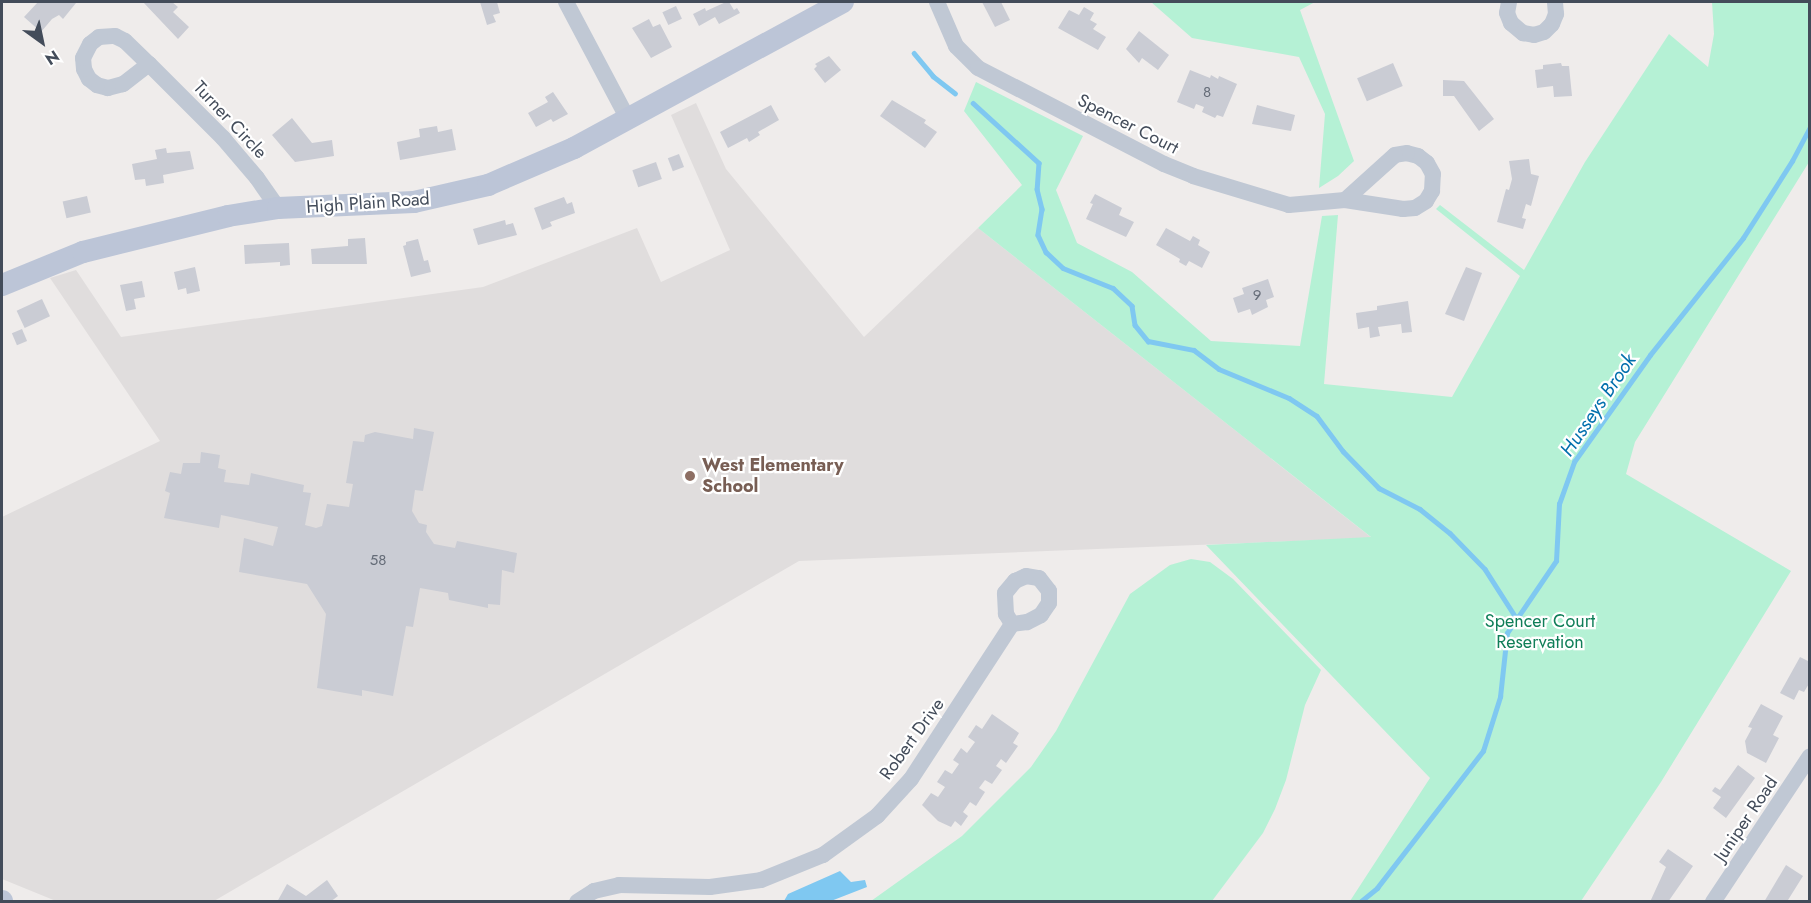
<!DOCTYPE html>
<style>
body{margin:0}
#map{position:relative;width:1811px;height:903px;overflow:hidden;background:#efeceb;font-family:Jost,sans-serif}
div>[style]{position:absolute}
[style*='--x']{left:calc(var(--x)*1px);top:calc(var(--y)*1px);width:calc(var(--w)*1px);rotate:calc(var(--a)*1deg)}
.education>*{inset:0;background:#e0dddd}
.green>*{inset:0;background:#b5f1d5}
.water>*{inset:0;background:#7fc8f1}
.stream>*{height:4.5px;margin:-2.25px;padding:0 2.25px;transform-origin:2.25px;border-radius:2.25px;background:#7fc8f1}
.building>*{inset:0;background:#caccd4;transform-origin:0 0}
.street>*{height:16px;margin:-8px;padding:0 8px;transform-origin:8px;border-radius:8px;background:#c0c8d4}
.secondary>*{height:22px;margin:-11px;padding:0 11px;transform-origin:11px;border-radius:11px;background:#bcc5d7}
.dots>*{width:16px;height:16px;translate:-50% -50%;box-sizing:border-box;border:3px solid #fff;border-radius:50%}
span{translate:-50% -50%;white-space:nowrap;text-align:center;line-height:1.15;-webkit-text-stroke:4.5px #fff;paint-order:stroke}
.number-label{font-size:15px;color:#656c78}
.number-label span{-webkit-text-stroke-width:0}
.street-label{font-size:18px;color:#434c5a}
.education-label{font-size:18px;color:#785e54;font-weight:700}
.left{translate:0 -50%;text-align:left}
.park-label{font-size:18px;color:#107e58}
.water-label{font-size:20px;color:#0370ad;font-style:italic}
.frame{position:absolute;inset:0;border:3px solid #434c5a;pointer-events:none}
.north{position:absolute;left:12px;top:12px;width:60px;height:60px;-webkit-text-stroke:4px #fff;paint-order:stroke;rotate:147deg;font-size:16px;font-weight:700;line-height:24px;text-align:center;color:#434c5a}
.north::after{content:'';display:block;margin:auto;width:21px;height:27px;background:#434c5a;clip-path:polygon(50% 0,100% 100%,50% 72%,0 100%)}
</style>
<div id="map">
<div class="education">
<div style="clip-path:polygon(696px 103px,726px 169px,864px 337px,978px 228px,1372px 538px,799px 561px,214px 901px,56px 901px,2px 879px,2px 517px,160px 441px,50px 278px,76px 270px,121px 337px,483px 287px,637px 228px,661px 282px,730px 250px,671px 115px)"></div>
</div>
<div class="green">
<div style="clip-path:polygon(1151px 2px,1315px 2px,1300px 10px,1354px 161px,1338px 176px,1319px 188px,1325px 114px,1299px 57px,1192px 38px)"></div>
<div style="clip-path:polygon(1712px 2px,1809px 2px,1809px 162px,1635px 442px,1626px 474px,1791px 571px,1661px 782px,1581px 901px,1350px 901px,1430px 778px,1206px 545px,1371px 537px,978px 228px,1022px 185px,964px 111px,976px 82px,1083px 136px,1056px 190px,1077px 243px,1132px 272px,1211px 341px,1300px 346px,1322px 216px,1338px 215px,1324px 384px,1452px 397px,1520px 276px,1436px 209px,1440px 205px,1524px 270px,1585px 162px,1669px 34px,1708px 67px,1714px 34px)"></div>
<div style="clip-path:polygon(1191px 559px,1210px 562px,1233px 579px,1321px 670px,1305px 705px,1286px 780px,1275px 809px,1263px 833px,1212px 901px,871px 901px,962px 836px,1031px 767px,1056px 731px,1130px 594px,1170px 565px)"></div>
</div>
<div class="water">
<div style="clip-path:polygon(840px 871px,851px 882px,865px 880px,867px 887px,831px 901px,784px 901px,788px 894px)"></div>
</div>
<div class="stream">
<div style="--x:914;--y:53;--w:30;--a:50"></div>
<div style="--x:933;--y:76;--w:28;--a:38"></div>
<div style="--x:973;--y:103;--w:89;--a:42.3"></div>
<div style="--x:1039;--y:163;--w:26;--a:94"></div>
<div style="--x:1037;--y:189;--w:21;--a:76"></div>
<div style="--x:1042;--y:209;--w:26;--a:99"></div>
<div style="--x:1038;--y:235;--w:19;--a:65"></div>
<div style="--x:1046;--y:252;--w:23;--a:43"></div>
<div style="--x:1063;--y:268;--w:54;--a:21.8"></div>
<div style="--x:1113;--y:288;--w:26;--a:43"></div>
<div style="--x:1132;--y:306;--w:19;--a:81"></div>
<div style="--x:1135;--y:325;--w:21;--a:51"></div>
<div style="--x:1148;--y:341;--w:47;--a:11.1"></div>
<div style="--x:1194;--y:350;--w:31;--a:37"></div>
<div style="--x:1219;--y:369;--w:76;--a:22.5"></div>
<div style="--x:1289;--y:398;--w:33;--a:33"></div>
<div style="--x:1317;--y:416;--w:44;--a:53.4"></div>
<div style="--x:1343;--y:451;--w:52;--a:45.8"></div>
<div style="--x:1379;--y:488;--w:46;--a:27.1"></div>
<div style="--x:1420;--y:509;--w:38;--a:39"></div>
<div style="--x:1450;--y:533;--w:50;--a:45.8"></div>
<div style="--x:1485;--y:569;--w:59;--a:57.4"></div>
<div style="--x:1360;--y:902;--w:22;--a:-39"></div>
<div style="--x:1377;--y:888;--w:173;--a:-52.3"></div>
<div style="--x:1483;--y:751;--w:57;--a:-72.5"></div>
<div style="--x:1500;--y:697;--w:64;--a:-83.8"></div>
<div style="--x:1507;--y:633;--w:87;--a:-55.8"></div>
<div style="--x:1556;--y:561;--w:57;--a:-87"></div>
<div style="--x:1559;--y:504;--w:45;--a:-70.3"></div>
<div style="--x:1574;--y:462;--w:131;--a:-54.6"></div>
<div style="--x:1650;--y:355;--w:149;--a:-51.5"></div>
<div style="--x:1743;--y:238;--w:91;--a:-57.5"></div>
<div style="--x:1792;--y:161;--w:38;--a:-62"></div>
</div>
<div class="building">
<div style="clip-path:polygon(38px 2px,74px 2px,76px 3px,63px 19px,59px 15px,52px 19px,41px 32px,24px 17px)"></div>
<div style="clip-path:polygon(143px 2px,172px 2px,178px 7px,173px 12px,189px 27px,178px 39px)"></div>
<div style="clip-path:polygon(480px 2px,497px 2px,500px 13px,493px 15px,496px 22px,487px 25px)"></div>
<div style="clip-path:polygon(726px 2px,729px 2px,734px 10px,737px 8px,740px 13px,719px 24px,715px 17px,699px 26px,693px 14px,705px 8px,706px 11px)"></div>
<div style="clip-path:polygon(982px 2px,1001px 2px,1010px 20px,995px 27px)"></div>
<div style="left:676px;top:6px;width:14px;height:15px;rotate:65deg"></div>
<div style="clip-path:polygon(1084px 7px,1094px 13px,1090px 20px,1097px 24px,1093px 29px,1106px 37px,1098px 50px,1058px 28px,1069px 10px,1079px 15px)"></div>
<div style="clip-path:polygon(649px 19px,653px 27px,660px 24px,672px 47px,651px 58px,632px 28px)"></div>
<div style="clip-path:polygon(1139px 31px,1169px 55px,1158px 70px,1142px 58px,1139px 63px,1126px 49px)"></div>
<div style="clip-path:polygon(829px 56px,841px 70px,825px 83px,814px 69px,817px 66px,815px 64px)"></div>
<div style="left:1393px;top:63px;width:25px;height:39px;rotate:67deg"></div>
<div style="clip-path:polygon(1561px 63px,1562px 66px,1569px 66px,1572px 96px,1554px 97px,1553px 86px,1537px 88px,1535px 70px,1543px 69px,1543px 65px)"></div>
<div style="clip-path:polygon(1190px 70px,1210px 78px,1211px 75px,1218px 79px,1219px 76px,1237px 84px,1223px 117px,1217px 115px,1215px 118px,1202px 112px,1204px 107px,1196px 104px,1194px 109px,1177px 102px)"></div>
<div style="clip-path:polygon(1443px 80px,1464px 81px,1494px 119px,1479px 131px,1454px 96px,1443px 96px)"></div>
<div style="clip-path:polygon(553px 92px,568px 114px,553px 122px,551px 119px,536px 127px,528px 113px,548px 102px,545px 97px)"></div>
<div style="clip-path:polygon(892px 100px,926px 120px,924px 123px,937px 132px,925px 148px,880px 116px)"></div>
<div style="clip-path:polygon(771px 105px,779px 120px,758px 132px,760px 135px,749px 142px,747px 138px,728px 148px,720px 132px)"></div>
<div style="clip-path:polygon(1257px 105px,1295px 115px,1291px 131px,1252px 124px)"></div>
<div style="clip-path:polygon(292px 118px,312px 143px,332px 140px,334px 156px,295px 162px,272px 135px)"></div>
<div style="clip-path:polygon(437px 126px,438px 132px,452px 129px,456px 150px,400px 160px,397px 142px,420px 137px,419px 129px)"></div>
<div style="clip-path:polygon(166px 148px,167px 153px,190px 151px,194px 169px,163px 175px,164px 183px,146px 186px,145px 179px,135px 180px,132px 164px,157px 159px,155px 150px)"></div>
<div style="left:679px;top:154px;width:14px;height:12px;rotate:69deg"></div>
<div style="clip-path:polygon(1529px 159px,1531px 174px,1539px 176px,1531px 206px,1526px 204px,1522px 218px,1526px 219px,1523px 229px,1497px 222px,1506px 189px,1509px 190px,1512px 179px,1509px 161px)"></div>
<div style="left:656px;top:162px;width:18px;height:25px;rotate:71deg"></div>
<div style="clip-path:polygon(1095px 194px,1122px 208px,1119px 215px,1134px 222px,1126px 237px,1086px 219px,1093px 204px,1090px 203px)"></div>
<div style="left:87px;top:196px;width:17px;height:25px;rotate:77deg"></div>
<div style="clip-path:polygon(564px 197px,567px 204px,572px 202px,575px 213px,550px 222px,552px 226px,542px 230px,534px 208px)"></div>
<div style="clip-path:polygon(505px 220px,506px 225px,513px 223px,517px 235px,478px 245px,473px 229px)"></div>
<div style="clip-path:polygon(1166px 228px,1190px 241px,1193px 236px,1200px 240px,1198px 245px,1210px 252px,1202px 268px,1189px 261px,1186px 266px,1179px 262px,1180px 259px,1156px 245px)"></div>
<div style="clip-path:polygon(365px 238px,367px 264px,312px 264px,311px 249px,348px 246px,348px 239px)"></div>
<div style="clip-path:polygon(418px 239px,424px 261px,428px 260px,431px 272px,411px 277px,403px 246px,406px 245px,406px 242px)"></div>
<div style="clip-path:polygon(289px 243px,290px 265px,280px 266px,280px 262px,245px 264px,244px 245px)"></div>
<div style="clip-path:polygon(195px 267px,200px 291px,187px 294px,186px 288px,178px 290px,174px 272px)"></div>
<div style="clip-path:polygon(1466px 267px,1482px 273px,1464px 321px,1445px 314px)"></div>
<div style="clip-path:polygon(1268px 279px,1274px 297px,1266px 300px,1268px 307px,1252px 315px,1250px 309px,1238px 313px,1233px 298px,1244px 294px,1242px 288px)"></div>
<div style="clip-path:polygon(142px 281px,145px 297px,134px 299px,136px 309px,126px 311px,120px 285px)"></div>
<div style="left:42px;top:299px;width:19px;height:28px;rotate:65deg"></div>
<div style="clip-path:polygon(1408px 301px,1412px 332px,1402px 333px,1401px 324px,1378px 327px,1380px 336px,1370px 338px,1369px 327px,1358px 329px,1356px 313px,1377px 310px,1377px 306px)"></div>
<div style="left:22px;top:329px;width:13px;height:11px;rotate:67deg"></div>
<div style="clip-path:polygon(414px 428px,434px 432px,423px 491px,415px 490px,412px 511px,419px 523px,427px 525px,426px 532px,434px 544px,455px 548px,457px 541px,517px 553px,514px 573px,502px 570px,500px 605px,488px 604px,488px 608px,449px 600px,448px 593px,420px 588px,413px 627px,406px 626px,393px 696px,362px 690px,362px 696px,317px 688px,326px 614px,307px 584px,239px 572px,244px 538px,273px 546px,278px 527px,221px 515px,219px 528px,164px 518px,170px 493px,165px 491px,170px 472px,181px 474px,183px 463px,200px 463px,201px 452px,220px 455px,218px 468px,226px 470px,224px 482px,249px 485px,251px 473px,304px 485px,303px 492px,311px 493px,305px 525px,316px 528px,322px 526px,327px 504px,349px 507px,353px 484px,346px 483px,353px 441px,364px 442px,365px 435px,375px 432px,413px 439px)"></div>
<div style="clip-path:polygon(1800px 657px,1810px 662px,1810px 682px,1804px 692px,1799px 690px,1794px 700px,1780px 693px)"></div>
<div style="clip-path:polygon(1761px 704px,1783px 716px,1773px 735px,1779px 738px,1766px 763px,1747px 753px,1745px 741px,1752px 728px,1748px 727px)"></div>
<div style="clip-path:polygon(992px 714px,1019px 733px,1013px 743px,1018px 746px,1006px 763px,1001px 759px,996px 766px,1002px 770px,992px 784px,985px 780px,979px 788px,985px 792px,976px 806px,970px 802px,963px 812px,968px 816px,961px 826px,955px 821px,951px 827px,938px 821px,922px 805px,931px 793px,938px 797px,945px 787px,937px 782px,945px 770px,952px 774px,959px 764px,953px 760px,961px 748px,967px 753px,975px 742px,968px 737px,976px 725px,982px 729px)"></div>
<div style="clip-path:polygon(1738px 765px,1755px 778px,1726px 818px,1713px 808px,1721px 797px,1712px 791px,1715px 787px,1720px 790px)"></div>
<div style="clip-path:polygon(1668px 849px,1693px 866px,1668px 902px,1650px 902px,1666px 867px,1659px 862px)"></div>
<div style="clip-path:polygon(1786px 865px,1803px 876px,1788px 900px,1764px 902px)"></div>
<div style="clip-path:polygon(327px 880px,338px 896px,330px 902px,277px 902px,287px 884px,306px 896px)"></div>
</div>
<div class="street">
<div style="--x:566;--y:2;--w:132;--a:62.1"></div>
<div style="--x:937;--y:2;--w:48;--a:66.6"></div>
<div style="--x:956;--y:46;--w:31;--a:45"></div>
<div style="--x:978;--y:68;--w:209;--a:27.3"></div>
<div style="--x:1164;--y:164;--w:31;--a:22"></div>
<div style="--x:1193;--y:176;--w:100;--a:16.8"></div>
<div style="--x:1289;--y:205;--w:56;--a:-5.1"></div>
<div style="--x:1345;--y:200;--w:59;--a:8.8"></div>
<div style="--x:1403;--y:209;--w:12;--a:-5"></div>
<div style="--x:1415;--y:208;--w:13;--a:-32"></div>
<div style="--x:1426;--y:201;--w:12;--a:-59"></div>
<div style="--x:1432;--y:191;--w:17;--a:-87"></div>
<div style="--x:1433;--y:174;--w:13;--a:-119"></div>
<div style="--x:1427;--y:163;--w:11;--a:-142"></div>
<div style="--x:1418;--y:156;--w:11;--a:-165"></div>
<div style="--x:1407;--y:153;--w:12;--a:171"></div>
<div style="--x:1395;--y:155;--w:67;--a:138"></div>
<div style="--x:1509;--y:2;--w:11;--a:100"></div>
<div style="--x:1507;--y:13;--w:11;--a:68"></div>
<div style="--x:1511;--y:23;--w:16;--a:40"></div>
<div style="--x:1523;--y:33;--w:11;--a:10"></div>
<div style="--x:1534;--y:35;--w:10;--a:-17"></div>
<div style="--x:1544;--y:32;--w:11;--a:-45"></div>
<div style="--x:1552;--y:24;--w:11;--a:-68"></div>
<div style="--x:1556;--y:14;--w:12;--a:-95"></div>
<div style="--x:149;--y:64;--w:33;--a:142"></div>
<div style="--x:123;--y:84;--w:16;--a:165"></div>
<div style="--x:108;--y:88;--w:11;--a:-165"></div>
<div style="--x:97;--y:85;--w:10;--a:-143"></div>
<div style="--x:89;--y:79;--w:11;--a:-117"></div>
<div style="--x:84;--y:69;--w:11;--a:-95"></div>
<div style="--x:83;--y:58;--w:16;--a:-63"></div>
<div style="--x:90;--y:44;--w:11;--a:-38"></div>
<div style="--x:99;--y:37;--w:16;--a:-4"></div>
<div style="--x:115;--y:36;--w:11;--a:27"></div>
<div style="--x:125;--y:41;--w:33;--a:44"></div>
<div style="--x:149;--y:64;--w:105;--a:45"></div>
<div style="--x:223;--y:138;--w:52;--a:49.6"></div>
<div style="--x:257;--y:178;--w:37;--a:55"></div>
<div style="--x:1026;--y:576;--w:13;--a:9"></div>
<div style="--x:1039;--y:578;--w:16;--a:52"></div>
<div style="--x:1049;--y:591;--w:12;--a:90"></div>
<div style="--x:1049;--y:603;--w:14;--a:124"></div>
<div style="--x:1041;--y:615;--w:16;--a:153"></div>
<div style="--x:1027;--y:622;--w:15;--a:172"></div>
<div style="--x:1012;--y:624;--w:12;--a:-121"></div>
<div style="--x:1006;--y:614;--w:21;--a:-93"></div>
<div style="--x:1005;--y:593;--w:16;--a:-50"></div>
<div style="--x:1015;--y:581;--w:12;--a:-24"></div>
<div style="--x:577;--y:902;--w:20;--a:-33"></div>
<div style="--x:594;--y:891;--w:26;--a:-13"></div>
<div style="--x:619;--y:885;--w:91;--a:1.3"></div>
<div style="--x:710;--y:887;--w:51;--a:-7.8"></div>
<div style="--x:761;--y:880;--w:67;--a:-22"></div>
<div style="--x:823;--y:855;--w:67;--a:-35.8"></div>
<div style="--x:877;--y:816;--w:50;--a:-47.4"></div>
<div style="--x:911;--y:779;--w:185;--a:-56.9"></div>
<div style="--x:1713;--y:902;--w:175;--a:-56.4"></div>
</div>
<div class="secondary">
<div style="--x:2;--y:285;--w:87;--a:-22.2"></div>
<div style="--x:83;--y:252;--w:149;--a:-13.9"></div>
<div style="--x:228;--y:216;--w:51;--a:-9.1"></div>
<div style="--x:278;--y:208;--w:136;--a:-2.5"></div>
<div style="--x:414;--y:202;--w:76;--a:-12.9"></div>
<div style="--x:488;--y:185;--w:94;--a:-23.3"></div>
<div style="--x:574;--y:148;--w:306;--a:-28.5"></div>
<div style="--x:2;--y:901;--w:1;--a:90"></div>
</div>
<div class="dots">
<div style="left:690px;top:476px;background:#8d6e63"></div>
</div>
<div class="number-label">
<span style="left:1207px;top:93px">8</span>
<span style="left:1257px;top:296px">9</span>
<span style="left:378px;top:561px">58</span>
</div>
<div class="street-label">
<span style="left:230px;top:120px;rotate:47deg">Turner Circle</span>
<span style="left:1128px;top:124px;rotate:27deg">Spencer Court</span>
<span style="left:368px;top:203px;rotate:-4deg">High Plain Road</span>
<span style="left:912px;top:739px;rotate:-54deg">Robert Drive</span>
<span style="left:1746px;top:819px;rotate:-56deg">Juniper Road</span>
</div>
<div class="education-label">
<span class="left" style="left:702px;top:476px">West Elementary<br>School</span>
</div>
<div class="park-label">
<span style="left:1540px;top:632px">Spencer Court<br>Reservation</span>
</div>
<div class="water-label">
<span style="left:1598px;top:405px;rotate:-56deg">Husseys Brook</span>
</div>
<div class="frame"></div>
<div class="north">N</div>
</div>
